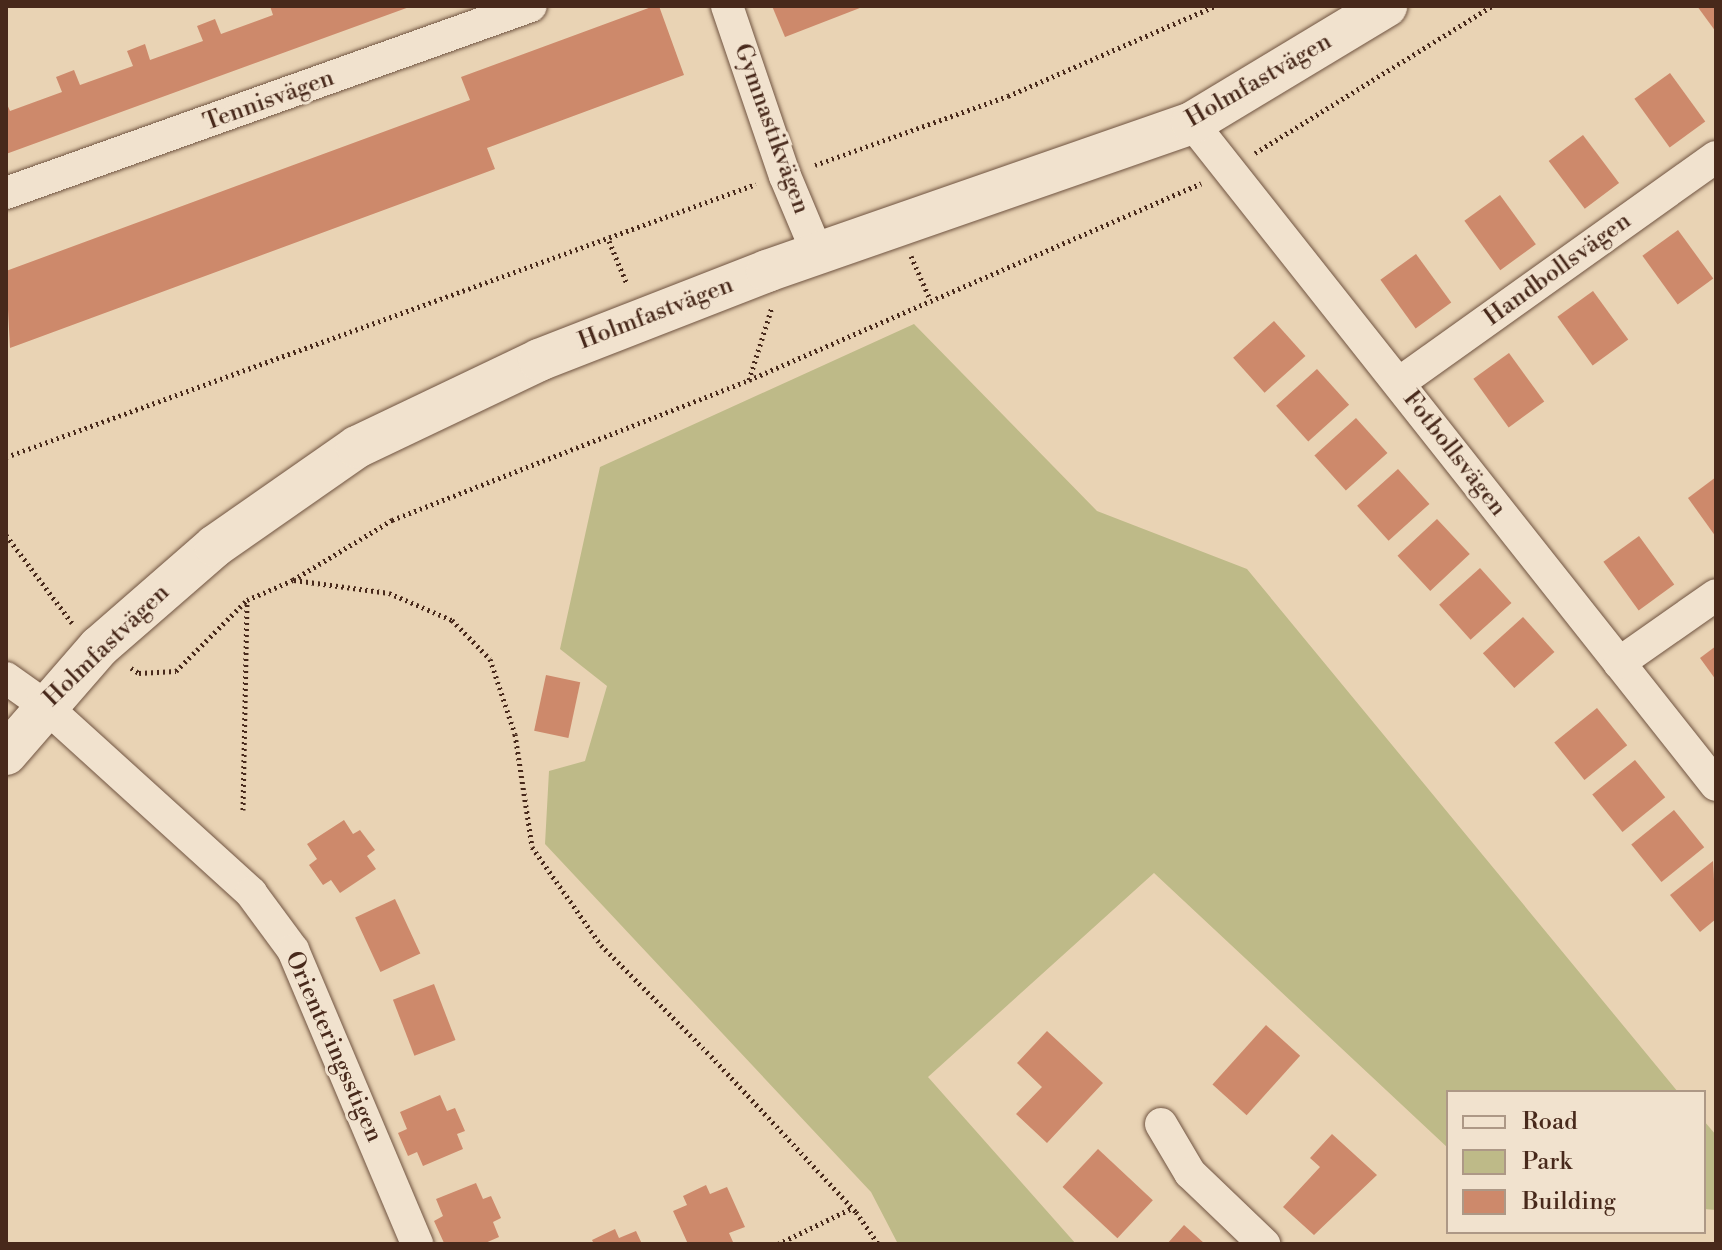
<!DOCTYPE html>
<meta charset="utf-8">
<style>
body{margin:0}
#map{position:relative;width:1722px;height:1250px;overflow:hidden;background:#e9d3b4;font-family:"Libre Bodoni",serif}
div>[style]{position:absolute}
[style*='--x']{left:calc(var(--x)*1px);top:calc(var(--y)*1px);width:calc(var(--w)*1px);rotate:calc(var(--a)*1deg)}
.green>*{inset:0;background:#beba88}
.building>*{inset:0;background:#cd896b;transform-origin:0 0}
.path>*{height:5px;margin-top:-2.5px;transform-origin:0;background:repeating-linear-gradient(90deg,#48291b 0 2px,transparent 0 6px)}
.roads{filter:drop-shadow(0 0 2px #705441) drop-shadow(0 0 2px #705441)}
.minor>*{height:32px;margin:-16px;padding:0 16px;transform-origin:16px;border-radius:16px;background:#f1e2ce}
.tertiary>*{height:42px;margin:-21px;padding:0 21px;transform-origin:21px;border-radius:21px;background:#f1e2ce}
span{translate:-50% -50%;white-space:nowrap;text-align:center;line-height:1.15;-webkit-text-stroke:6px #f1e2ce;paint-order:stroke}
.street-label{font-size:24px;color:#48291b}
.frame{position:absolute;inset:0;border:8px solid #48291b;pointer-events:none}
.legend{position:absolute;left:1446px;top:1090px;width:260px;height:144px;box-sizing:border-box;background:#f1e2ce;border:2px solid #ad9886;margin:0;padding:10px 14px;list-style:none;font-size:24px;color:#48291b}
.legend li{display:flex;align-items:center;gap:16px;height:40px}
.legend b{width:40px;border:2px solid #ad9886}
</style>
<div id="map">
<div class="green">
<div style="clip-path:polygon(914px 324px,1097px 511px,1247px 569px,1678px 1092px,1448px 1092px,1448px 1148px,1154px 873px,928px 1077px,1076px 1244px,898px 1244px,871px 1192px,545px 844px,549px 771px,585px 761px,607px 686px,560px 649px,600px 467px)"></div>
<div style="clip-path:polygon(1704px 1121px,1716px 1135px,1716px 1210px,1704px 1209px)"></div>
</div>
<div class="building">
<div style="clip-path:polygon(270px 6px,412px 6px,6px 154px,6px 102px,10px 111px,62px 92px,56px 77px,74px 70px,80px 85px,133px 66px,127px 51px,145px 44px,150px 60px,203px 41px,197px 26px,215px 19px,221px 34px,273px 15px)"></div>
<div style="clip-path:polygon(654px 6px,659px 6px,684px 75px,487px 148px,495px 169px,10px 348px,6px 271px,470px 100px,461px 77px)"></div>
<div style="clip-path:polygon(772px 6px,865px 6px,785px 37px)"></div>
<div style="clip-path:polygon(1697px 6px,1716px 6px,1716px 32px)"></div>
<div style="left:1670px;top:73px;width:60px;height:44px;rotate:54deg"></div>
<div style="left:1583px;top:135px;width:60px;height:43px;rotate:53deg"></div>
<div style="left:1500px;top:195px;width:61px;height:44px;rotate:54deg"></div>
<div style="left:1678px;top:230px;width:60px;height:44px;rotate:54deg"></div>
<div style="left:1416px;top:254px;width:60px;height:44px;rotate:54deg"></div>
<div style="left:1593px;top:291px;width:60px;height:44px;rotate:54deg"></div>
<div style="left:1274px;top:321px;width:47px;height:55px;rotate:48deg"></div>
<div style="left:1509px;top:353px;width:60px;height:44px;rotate:54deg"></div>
<div style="left:1317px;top:369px;width:48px;height:55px;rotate:48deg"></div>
<div style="left:1356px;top:418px;width:47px;height:56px;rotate:48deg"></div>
<div style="left:1398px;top:469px;width:47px;height:55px;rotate:48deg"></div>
<div style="clip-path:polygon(1716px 477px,1716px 537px,1688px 498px)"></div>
<div style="left:1437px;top:519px;width:48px;height:54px;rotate:47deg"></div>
<div style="left:1639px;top:536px;width:60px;height:44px;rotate:54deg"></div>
<div style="left:1480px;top:568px;width:47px;height:55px;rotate:48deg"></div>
<div style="left:1523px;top:617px;width:47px;height:54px;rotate:48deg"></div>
<div style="clip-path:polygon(1716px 646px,1716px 680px,1700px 658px)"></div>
<div style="left:546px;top:675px;width:35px;height:57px;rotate:12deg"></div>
<div style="left:1597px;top:708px;width:48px;height:55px;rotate:51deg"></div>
<div style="left:1635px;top:760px;width:48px;height:55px;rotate:51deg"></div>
<div style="left:1674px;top:810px;width:48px;height:55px;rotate:51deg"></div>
<div style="clip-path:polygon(344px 820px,353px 834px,360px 830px,375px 850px,367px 856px,376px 869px,340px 893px,331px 880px,323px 885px,309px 865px,317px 859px,307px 844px)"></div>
<div style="clip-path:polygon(1713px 861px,1716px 919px,1700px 932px,1670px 895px)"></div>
<div style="left:395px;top:899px;width:60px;height:44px;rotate:65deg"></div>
<div style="left:434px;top:984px;width:60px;height:44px;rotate:69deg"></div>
<div style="left:1266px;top:1025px;width:46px;height:80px;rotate:42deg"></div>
<div style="clip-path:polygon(1047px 1031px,1103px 1083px,1047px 1143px,1016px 1114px,1042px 1087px,1017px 1063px)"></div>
<div style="clip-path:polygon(440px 1095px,447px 1111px,455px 1108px,465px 1131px,457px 1134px,463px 1149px,423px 1166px,417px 1152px,408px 1156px,398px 1133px,407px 1129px,400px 1112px)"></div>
<div style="clip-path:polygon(1332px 1134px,1377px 1175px,1314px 1235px,1283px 1207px,1320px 1167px,1310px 1158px)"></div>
<div style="left:1098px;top:1149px;width:75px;height:52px;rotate:43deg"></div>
<div style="clip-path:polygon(476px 1183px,483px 1199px,491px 1196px,501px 1218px,493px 1222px,499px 1237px,483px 1244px,444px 1243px,434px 1221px,443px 1216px,436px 1199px)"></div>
<div style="clip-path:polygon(706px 1185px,710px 1194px,727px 1187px,745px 1227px,729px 1233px,733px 1242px,728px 1244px,688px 1244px,673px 1211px,687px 1205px,683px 1196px)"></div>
<div style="clip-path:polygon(1184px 1225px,1205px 1244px,1167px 1244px)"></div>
<div style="clip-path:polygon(615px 1229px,619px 1238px,636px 1231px,642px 1244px,594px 1244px,592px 1240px)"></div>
</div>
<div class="path">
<div style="--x:1255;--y:153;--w:279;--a:-31.8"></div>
<div style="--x:815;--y:165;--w:205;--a:-19.7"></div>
<div style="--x:1008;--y:96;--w:226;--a:-23.5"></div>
<div style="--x:609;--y:241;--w:47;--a:67.3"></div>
<div style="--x:911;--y:256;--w:47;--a:66.2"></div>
<div style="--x:749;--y:380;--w:77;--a:-72.5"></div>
<div style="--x:6;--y:457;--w:798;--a:-20"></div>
<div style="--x:6;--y:535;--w:110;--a:53.1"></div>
<div style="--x:294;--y:580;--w:96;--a:7.8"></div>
<div style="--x:389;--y:593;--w:69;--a:23.2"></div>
<div style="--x:452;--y:620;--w:54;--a:45.7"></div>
<div style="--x:490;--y:659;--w:79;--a:71.6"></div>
<div style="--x:515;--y:734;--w:114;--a:81.4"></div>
<div style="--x:532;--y:847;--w:120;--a:54.9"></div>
<div style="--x:601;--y:945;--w:156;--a:45.3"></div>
<div style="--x:711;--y:1056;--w:213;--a:47.1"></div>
<div style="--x:856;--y:1212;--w:39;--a:55"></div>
<div style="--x:131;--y:668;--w:9;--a:32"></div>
<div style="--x:139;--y:673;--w:37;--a:-3"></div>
<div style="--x:176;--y:671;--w:100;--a:-45"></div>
<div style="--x:247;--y:600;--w:50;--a:-23.5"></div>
<div style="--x:293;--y:580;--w:116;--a:-31.2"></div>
<div style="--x:392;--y:520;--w:383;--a:-21.4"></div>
<div style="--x:749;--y:380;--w:493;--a:-23.5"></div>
<div style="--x:243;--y:810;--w:209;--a:-88.9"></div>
<div style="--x:778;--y:1244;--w:82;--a:-25.9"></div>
</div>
<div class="roads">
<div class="minor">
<div style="--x:727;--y:6;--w:180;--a:71.2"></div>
<div style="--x:785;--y:176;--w:82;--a:67.2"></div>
<div style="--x:1192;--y:123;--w:844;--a:51.64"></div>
<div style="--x:6;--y:193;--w:557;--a:-19.61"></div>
<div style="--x:1399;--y:383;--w:389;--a:-35.5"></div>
<div style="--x:1619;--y:663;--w:118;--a:-35"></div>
<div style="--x:6;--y:678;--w:47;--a:35.4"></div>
<div style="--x:44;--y:705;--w:280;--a:42.2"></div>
<div style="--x:251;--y:893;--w:71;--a:53.6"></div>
<div style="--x:293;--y:950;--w:319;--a:67.1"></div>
<div style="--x:1161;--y:1124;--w:57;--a:59.4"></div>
<div style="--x:1190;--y:1173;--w:103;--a:43.8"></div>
</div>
<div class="tertiary">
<div style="--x:6;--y:754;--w:142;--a:-49"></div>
<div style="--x:99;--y:647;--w:154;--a:-41"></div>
<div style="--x:215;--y:546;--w:173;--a:-34.9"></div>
<div style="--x:357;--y:447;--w:202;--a:-25.5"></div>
<div style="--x:539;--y:360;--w:245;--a:-21.3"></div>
<div style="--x:767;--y:271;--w:450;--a:-19.2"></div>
<div style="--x:1192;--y:123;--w:227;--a:-31.1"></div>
</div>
</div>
<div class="street-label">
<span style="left:1259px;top:81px;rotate:-30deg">Holmfastvägen</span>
<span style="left:269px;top:101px;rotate:-20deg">Tennisvägen</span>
<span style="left:771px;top:129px;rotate:70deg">Gymnastikvägen</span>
<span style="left:1558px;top:270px;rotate:-36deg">Handbollsvägen</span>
<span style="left:656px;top:314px;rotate:-21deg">Holmfastvägen</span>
<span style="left:1454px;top:454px;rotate:52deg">Fotbollsvägen</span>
<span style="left:107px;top:646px;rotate:-44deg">Holmfastvägen</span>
<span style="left:333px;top:1047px;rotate:66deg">Orienteringsstigen</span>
</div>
<div class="frame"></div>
<ul class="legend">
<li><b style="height:10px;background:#f1e2ce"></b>Road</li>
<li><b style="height:22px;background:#beba88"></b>Park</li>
<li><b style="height:22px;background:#cd896b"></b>Building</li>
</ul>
</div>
